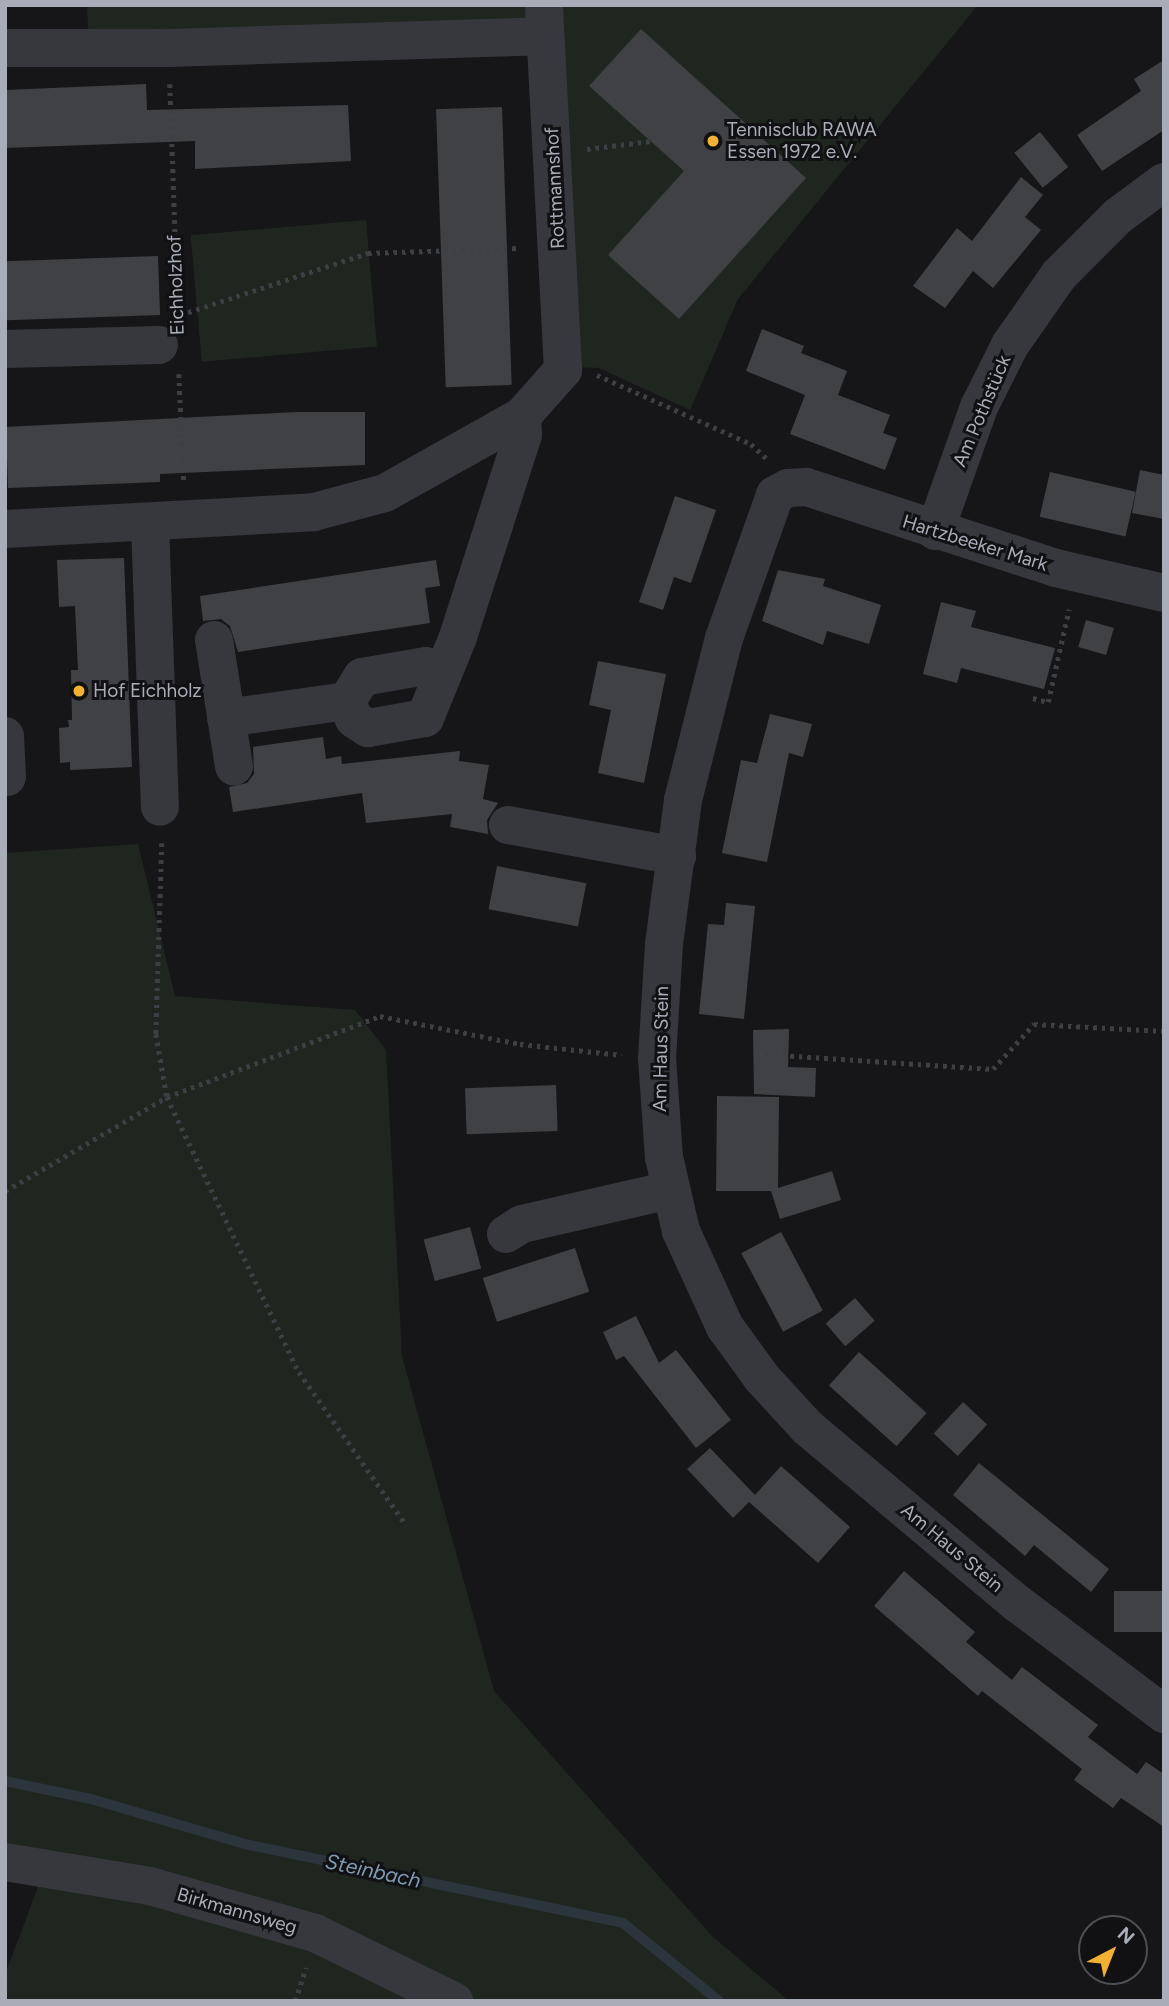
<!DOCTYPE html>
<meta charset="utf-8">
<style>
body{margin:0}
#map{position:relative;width:1169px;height:2006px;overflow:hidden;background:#161618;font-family:Figtree,sans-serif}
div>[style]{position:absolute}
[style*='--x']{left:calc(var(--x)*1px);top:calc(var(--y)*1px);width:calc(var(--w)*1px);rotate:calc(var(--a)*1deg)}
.green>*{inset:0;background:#1e261f;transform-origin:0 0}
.stream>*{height:10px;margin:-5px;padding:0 5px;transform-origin:5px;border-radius:5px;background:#2c353c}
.building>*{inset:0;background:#404145;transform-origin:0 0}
.path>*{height:4.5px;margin-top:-2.25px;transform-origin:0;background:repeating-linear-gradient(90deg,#3d3f44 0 3.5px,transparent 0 8.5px)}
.minor>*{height:38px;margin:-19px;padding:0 19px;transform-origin:19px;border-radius:19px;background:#37383d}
.dots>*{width:19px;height:19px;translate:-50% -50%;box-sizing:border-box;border:4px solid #111113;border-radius:50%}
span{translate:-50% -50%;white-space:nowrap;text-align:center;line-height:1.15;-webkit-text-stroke:6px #111113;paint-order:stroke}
.poi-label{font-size:19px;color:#a8adb8}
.left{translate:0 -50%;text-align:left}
.street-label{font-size:19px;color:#a8adb8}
.water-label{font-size:21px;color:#7f9bb3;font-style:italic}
.frame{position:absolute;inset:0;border:7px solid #a8adb8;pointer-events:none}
.north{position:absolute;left:1078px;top:1915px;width:70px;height:70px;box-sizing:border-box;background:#111113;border:2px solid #4d4f55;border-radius:50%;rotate:42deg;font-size:19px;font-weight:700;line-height:28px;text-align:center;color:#a8adb8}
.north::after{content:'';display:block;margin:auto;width:24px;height:32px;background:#f2b134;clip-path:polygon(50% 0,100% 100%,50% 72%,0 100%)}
</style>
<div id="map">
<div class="green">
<div style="clip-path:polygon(87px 5px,543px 5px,544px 35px,89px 44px)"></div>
<div style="clip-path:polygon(553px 5px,978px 5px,738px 299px,690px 410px,599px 368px,570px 367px)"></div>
<div style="left:366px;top:220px;width:127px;height:176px;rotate:85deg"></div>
<div style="clip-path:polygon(138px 844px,175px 996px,355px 1010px,386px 1050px,402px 1356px,494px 1691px,712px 1936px,789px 2001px,460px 2001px,442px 1988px,5px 1863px,5px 853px)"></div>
<div style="clip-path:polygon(44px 1871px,148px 1887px,450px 2001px,5px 2001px,5px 1975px)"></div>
</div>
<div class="stream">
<div style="--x:5;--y:1781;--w:88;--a:11.8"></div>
<div style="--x:91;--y:1799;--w:160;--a:16.3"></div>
<div style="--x:245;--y:1844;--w:386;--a:11.8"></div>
<div style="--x:623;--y:1923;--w:124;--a:39.1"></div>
</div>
<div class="building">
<div style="clip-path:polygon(641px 29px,806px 178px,679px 319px,608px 255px,684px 171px,589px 86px)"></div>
<div style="clip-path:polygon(1164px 60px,1164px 130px,1102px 171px,1077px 135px,1141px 91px,1134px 79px)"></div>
<div style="clip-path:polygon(146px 84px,147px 110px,348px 105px,351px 161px,195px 169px,195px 141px,5px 148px,5px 90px)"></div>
<div style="left:502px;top:107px;width:278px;height:66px;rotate:88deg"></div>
<div style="left:1040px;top:132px;width:45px;height:33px;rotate:51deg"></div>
<div style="clip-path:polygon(1021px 177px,1043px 195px,1025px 217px,1041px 230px,993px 288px,973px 271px,945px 308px,913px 286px,957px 228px,972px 241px)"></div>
<div style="left:158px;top:256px;width:59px;height:153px;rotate:88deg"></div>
<div style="clip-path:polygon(762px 329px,804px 346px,801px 353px,847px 371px,838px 395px,890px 415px,883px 433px,897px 438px,885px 470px,790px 434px,805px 395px,746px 371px)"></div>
<div style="clip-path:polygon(297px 412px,365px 412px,365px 465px,160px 474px,160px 482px,8px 488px,6px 427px)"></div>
<div style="clip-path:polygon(1140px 470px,1164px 475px,1164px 519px,1132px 513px)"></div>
<div style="left:1050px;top:472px;width:88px;height:46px;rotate:13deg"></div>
<div style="clip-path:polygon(675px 496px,716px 510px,691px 583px,674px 577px,663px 610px,639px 602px)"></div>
<div style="clip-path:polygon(124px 558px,132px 767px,70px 770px,70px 762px,60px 763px,59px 728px,69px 727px,68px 720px,72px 720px,71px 670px,78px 670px,75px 606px,59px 607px,57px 560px)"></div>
<div style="clip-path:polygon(436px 560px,440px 586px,425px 588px,430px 623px,238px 652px,230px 626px,221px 619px,203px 621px,200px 596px)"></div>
<div style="clip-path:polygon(778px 570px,825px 579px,823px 586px,881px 605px,869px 644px,827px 631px,823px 645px,762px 621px)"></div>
<div style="clip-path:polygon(941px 602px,976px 611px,971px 627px,1055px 648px,1044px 689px,961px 668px,957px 683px,923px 674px)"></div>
<div style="left:1086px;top:620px;width:29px;height:28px;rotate:16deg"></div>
<div style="clip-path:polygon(598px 661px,666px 674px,644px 783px,598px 773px,611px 710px,589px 705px)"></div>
<div style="clip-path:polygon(770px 714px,812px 724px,803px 757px,789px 753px,767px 862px,722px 853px,741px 760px,757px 763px)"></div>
<div style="clip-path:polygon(323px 737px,326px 759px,341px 756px,342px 764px,460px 751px,459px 761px,489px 765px,483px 799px,498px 803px,487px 820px,488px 834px,450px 827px,452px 814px,366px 823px,362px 793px,233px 812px,229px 787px,247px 783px,254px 774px,253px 747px)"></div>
<div style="left:497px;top:866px;width:91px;height:44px;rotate:11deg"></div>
<div style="clip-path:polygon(726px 903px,755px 906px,744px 1019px,699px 1014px,708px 924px,724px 925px)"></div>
<div style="clip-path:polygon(789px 1029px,788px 1067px,816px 1068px,815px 1097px,754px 1094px,753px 1030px)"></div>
<div style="left:556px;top:1085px;width:46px;height:91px;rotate:88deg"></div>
<div style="clip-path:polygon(717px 1096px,779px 1097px,778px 1188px,832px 1171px,841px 1200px,780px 1219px,771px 1191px,716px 1191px)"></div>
<div style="left:470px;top:1227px;width:43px;height:48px;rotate:75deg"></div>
<div style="left:781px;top:1232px;width:89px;height:45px;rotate:62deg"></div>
<div style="left:575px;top:1248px;width:46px;height:97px;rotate:72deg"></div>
<div style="left:855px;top:1298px;width:30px;height:39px;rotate:49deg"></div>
<div style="clip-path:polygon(636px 1316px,659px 1363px,676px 1350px,731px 1420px,696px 1448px,624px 1356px,616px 1360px,603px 1332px)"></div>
<div style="left:859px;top:1352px;width:91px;height:45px;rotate:42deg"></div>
<div style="left:963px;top:1402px;width:33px;height:43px;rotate:43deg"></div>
<div style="clip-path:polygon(710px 1448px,755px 1495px,781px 1466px,850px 1527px,818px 1563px,749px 1502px,733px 1518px,687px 1469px)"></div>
<div style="clip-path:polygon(979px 1463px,1109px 1569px,1091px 1592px,1034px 1545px,1025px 1556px,953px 1495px)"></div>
<div style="clip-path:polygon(904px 1571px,975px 1632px,966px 1642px,1012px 1680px,1022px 1667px,1098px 1725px,1088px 1737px,1137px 1774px,1146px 1762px,1164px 1774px,1164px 1827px,1121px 1798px,1113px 1808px,1074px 1780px,1082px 1769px,982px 1691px,978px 1696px,874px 1606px)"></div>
<div style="left:1164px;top:1591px;width:41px;height:50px;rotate:90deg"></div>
</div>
<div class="path">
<div style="--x:170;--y:84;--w:233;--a:88"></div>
<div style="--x:587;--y:149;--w:64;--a:-7.2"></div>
<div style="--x:180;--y:315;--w:198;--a:-18.3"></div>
<div style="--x:368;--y:253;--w:153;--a:-1.9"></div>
<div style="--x:179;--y:374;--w:110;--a:87.4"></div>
<div style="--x:597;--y:375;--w:169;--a:24.1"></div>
<div style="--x:751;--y:444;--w:22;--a:43"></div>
<div style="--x:1033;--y:698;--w:16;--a:15"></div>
<div style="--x:1048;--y:702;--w:95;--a:-77.3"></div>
<div style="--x:162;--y:843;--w:191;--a:91.8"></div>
<div style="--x:156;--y:1034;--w:64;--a:80.1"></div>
<div style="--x:167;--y:1097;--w:305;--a:64.4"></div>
<div style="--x:299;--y:1372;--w:187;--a:55"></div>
<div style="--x:765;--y:1054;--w:228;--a:3.8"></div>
<div style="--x:993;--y:1069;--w:61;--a:-47.7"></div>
<div style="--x:1034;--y:1024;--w:130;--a:3.1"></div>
<div style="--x:5;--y:1191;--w:187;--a:-30.1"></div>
<div style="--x:167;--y:1097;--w:228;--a:-20.8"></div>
<div style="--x:380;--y:1016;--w:143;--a:11.3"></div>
<div style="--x:520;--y:1044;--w:102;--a:6.2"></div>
<div style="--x:295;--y:2001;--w:35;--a:-72"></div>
</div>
<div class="minor">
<div style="--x:5;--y:48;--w:163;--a:0"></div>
<div style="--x:168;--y:48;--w:377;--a:-1.8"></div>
<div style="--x:5;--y:349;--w:154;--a:-1.5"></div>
<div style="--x:150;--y:523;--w:284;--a:88"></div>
<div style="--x:5;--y:529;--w:309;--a:-3.1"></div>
<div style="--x:314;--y:512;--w:73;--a:-15"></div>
<div style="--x:385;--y:493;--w:157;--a:-29.3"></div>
<div style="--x:522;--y:416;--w:62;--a:-48.3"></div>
<div style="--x:563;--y:370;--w:365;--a:-93"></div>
<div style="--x:935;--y:531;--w:132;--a:-70.5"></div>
<div style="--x:979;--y:407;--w:69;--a:-63.4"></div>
<div style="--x:1010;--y:345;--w:85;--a:-55"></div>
<div style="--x:1059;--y:275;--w:83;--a:-45"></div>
<div style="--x:1118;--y:216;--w:57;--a:-36.5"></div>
<div style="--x:1164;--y:593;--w:111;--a:-167"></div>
<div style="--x:1056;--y:568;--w:263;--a:-162"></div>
<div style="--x:806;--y:487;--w:18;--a:177"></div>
<div style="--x:788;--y:488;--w:15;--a:152"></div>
<div style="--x:775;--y:495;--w:152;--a:109.6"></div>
<div style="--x:724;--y:638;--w:167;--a:104.2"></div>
<div style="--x:683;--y:800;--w:145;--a:97.5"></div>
<div style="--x:664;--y:944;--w:114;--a:93.5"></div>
<div style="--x:657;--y:1058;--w:99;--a:86"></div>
<div style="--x:664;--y:1157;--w:76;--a:77.1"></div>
<div style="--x:681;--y:1231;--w:106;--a:65.4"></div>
<div style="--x:725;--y:1327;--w:63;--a:54"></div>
<div style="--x:762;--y:1378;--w:68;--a:47.4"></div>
<div style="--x:808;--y:1428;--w:274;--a:40"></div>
<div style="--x:1018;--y:1604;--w:183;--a:37"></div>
<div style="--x:214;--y:640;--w:128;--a:81"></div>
<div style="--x:443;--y:670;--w:17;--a:-167"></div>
<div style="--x:426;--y:666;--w:65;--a:170.2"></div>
<div style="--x:362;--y:677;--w:28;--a:122"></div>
<div style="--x:347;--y:701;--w:19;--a:69"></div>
<div style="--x:354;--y:719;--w:17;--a:33"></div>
<div style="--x:368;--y:728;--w:58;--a:-10"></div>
<div style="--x:425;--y:718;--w:87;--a:-67.8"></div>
<div style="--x:458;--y:637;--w:212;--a:-72.2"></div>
<div style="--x:523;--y:435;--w:19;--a:-93"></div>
<div style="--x:226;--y:718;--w:122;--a:-8"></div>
<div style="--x:5;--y:736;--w:41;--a:87.2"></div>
<div style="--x:508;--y:825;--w:172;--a:10.4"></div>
<div style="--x:506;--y:1234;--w:19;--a:-32"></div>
<div style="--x:522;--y:1224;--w:152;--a:-12.9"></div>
<div style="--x:5;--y:1862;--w:147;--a:9.4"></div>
<div style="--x:150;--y:1886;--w:172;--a:15.9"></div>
<div style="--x:315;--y:1933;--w:155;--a:26.1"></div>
</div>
<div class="dots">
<div style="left:713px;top:141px;background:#f2b134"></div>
<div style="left:79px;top:691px;background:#f2b134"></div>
</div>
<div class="poi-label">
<span class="left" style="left:727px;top:141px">Tennisclub RAWA<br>Essen 1972 e.V.</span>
<span class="left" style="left:93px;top:691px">Hof Eichholz</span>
</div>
<div class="street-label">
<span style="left:555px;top:188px;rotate:-93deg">Rottmannshof</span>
<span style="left:176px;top:285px;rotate:-92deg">Eichholzhof</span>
<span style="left:982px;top:411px;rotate:-67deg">Am Pothstück</span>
<span style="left:975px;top:543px;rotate:17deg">Hartzbeeker Mark</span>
<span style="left:661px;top:1049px;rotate:-89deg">Am Haus Stein</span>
<span style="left:952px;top:1548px;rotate:40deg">Am Haus Stein</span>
<span style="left:237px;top:1911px;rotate:16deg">Birkmannsweg</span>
</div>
<div class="water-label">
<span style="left:373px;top:1871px;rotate:12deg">Steinbach</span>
</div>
<div class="frame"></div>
<div class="north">N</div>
</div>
